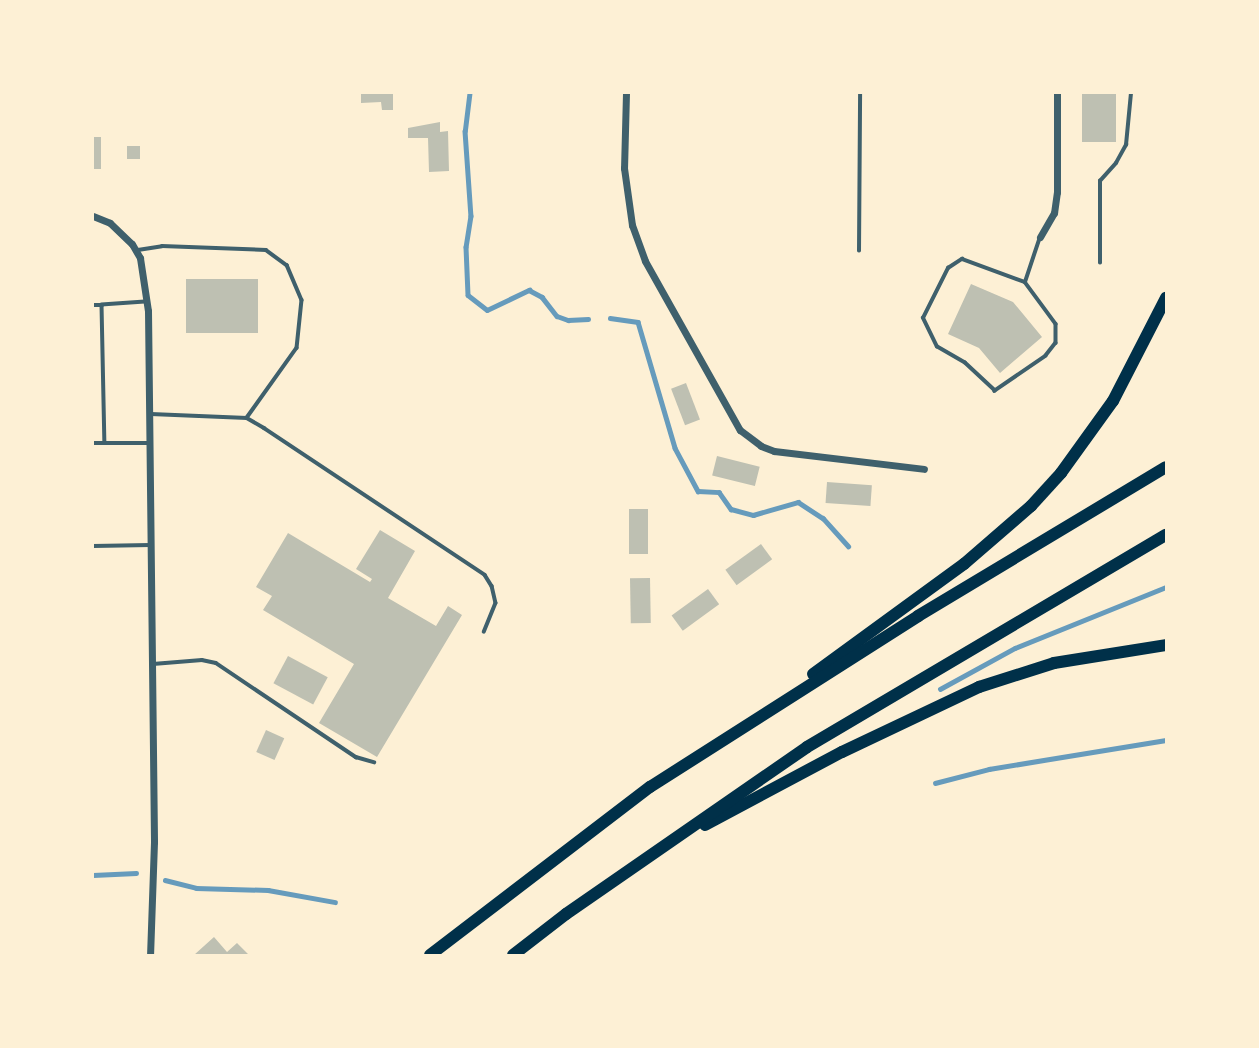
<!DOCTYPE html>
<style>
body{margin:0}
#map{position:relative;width:1259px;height:1048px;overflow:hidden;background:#fdf0d5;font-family:"Roboto Condensed",sans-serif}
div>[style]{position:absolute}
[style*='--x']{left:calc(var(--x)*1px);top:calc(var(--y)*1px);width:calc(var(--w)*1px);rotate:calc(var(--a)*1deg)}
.stream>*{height:4.5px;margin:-2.25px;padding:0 2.25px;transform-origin:2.25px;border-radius:2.25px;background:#669bbc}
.building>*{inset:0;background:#bec0b2;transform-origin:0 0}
.service>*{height:3.5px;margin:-1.75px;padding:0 1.75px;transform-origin:1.75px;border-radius:1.75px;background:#3f606c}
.minor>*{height:7px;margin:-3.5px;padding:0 3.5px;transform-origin:3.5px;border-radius:3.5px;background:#3f606c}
.motorway>*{height:12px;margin:-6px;padding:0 6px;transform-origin:6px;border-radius:6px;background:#003049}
span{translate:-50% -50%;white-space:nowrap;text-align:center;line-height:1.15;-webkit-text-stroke:7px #fdf0d5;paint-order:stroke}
.frame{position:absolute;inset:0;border:94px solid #fdf0d5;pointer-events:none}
</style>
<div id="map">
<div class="stream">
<div style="--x:470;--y:93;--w:38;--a:97"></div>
<div style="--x:465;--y:131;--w:85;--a:86"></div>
<div style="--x:471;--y:216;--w:31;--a:99"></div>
<div style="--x:466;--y:247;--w:48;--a:87.6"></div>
<div style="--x:468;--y:295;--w:24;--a:38"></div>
<div style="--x:487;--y:310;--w:47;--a:-25.5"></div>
<div style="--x:529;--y:290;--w:15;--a:28"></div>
<div style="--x:542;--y:297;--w:24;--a:52"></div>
<div style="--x:557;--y:316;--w:12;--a:20"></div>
<div style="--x:568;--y:320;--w:20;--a:-3"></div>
<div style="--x:610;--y:318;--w:28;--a:8"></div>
<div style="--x:638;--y:322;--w:131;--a:73.6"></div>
<div style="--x:675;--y:448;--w:49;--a:61.9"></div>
<div style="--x:698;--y:491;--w:21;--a:3"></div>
<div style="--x:719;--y:492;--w:21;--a:55"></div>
<div style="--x:731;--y:509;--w:23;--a:15"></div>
<div style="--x:753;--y:515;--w:47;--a:-16.1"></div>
<div style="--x:798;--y:502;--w:30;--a:33"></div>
<div style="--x:823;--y:518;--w:38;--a:48"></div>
<div style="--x:940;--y:689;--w:85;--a:-28.7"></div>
<div style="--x:1015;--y:648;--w:163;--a:-22"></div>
<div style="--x:935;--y:783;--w:56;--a:-14.5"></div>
<div style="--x:989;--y:769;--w:179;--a:-9.3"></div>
<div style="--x:93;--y:875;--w:43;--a:-2.7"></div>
<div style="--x:165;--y:880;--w:32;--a:14"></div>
<div style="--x:196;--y:888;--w:72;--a:1.6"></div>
<div style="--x:268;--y:890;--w:68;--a:10.2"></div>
</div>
<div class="building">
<div style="clip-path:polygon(361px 93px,393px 93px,393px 110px,382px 110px,381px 102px,361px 103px)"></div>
<div style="left:1082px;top:93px;width:34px;height:49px"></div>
<div style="clip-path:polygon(440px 122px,440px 132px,448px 131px,449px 171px,429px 172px,428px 138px,408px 138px,408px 128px)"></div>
<div style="left:93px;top:137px;width:8px;height:32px"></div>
<div style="left:127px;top:146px;width:13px;height:13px"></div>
<div style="left:186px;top:279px;width:72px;height:54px"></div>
<div style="clip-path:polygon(971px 284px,1013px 302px,1042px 337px,1000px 373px,979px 348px,948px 334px)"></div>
<div style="left:686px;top:383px;width:39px;height:16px;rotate:69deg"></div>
<div style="left:717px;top:456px;width:44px;height:20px;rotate:14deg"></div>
<div style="left:827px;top:482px;width:45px;height:21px;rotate:4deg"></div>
<div style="left:629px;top:509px;width:19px;height:45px"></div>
<div style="clip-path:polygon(380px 530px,415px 551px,388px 598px,436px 626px,448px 606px,462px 615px,377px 757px,319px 723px,354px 664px,263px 610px,272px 596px,256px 587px,288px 533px,370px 582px,372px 579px,356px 569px)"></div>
<div style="left:761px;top:544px;width:19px;height:44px;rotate:54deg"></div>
<div style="left:650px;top:578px;width:45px;height:20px;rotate:89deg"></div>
<div style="left:708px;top:589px;width:19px;height:45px;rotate:54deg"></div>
<div style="left:288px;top:656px;width:45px;height:31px;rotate:28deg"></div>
<div style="left:266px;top:730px;width:20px;height:24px;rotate:24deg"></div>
<div style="clip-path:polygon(214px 937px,227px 952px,237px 943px,249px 955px,194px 955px)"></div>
</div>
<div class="service">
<div style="--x:138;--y:250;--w:24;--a:-9"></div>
<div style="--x:162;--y:246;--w:104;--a:2.2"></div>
<div style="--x:266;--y:250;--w:26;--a:36"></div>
<div style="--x:287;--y:265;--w:38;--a:67"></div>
<div style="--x:302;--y:300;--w:48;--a:95.9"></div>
<div style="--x:297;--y:348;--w:86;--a:125.5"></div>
<div style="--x:859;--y:251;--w:158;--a:-89.6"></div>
<div style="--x:1100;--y:263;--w:82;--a:-90"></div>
<div style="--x:1100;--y:181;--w:24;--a:-48"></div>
<div style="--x:1116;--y:163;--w:21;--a:-61"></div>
<div style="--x:1126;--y:145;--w:52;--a:-84.5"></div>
<div style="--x:1025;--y:282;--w:52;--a:53.6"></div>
<div style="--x:1056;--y:324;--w:19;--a:90"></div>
<div style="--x:1056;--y:343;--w:16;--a:128"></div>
<div style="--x:1046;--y:356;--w:62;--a:145.5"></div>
<div style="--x:995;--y:391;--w:41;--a:-137"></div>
<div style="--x:965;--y:363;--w:32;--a:-150"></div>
<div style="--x:937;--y:347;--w:32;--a:-116"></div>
<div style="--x:923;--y:318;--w:56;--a:-63.4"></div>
<div style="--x:948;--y:268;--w:17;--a:-33"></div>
<div style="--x:962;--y:259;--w:67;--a:20.1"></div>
<div style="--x:1025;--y:282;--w:47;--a:-71.6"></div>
<div style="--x:145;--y:302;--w:43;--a:176"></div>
<div style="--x:102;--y:305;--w:138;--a:88.8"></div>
<div style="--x:105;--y:443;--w:44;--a:0"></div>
<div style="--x:93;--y:305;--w:9;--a:0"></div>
<div style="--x:151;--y:414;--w:96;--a:2.4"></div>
<div style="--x:247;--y:418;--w:20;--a:30"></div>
<div style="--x:264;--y:428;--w:265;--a:33.6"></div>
<div style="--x:485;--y:575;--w:13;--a:58"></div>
<div style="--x:492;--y:586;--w:17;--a:77"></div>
<div style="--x:496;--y:603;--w:31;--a:112"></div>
<div style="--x:93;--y:443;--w:12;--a:0"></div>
<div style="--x:93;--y:546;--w:57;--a:-1"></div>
<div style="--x:153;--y:664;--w:49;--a:-4.7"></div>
<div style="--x:202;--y:660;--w:14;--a:12"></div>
<div style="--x:216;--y:663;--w:169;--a:33.9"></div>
<div style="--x:356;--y:757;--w:19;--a:16"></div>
</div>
<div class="minor">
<div style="--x:626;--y:93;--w:75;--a:91.5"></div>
<div style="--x:624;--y:168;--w:58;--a:82"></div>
<div style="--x:632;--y:225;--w:38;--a:70"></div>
<div style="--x:645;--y:261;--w:194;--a:60.7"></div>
<div style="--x:740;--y:430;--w:26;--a:37"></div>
<div style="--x:761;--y:446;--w:14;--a:21"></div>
<div style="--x:774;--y:451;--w:151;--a:6.8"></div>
<div style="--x:93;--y:216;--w:18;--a:22"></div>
<div style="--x:110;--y:223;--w:30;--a:44"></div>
<div style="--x:132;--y:244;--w:16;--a:60"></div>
<div style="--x:140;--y:258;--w:54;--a:81.4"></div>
<div style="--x:148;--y:311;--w:531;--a:89.35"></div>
<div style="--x:154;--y:842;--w:113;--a:92"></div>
<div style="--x:1040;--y:237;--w:28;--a:-60"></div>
<div style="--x:1054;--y:213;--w:21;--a:-82"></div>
<div style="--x:1057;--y:192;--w:99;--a:-90"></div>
</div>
<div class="motorway">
<div style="--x:813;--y:674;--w:187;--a:-36.1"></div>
<div style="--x:964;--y:564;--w:89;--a:-40.9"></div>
<div style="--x:1031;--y:506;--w:45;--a:-47.7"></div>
<div style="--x:1061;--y:473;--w:89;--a:-54.2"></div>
<div style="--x:1113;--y:401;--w:116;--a:-62.8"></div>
<div style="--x:705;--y:825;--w:155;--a:-28.1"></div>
<div style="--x:842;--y:752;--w:152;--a:-25.4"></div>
<div style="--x:979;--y:687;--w:79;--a:-17.7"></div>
<div style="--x:1054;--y:663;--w:113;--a:-9.1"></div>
<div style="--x:430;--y:955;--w:277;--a:-37.4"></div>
<div style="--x:650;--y:787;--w:318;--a:-32.5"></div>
<div style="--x:918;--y:616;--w:289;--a:-31"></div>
<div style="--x:513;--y:955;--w:67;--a:-37.7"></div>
<div style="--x:566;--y:914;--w:293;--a:-34.7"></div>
<div style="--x:807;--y:747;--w:417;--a:-30.6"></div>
</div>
<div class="frame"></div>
</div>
